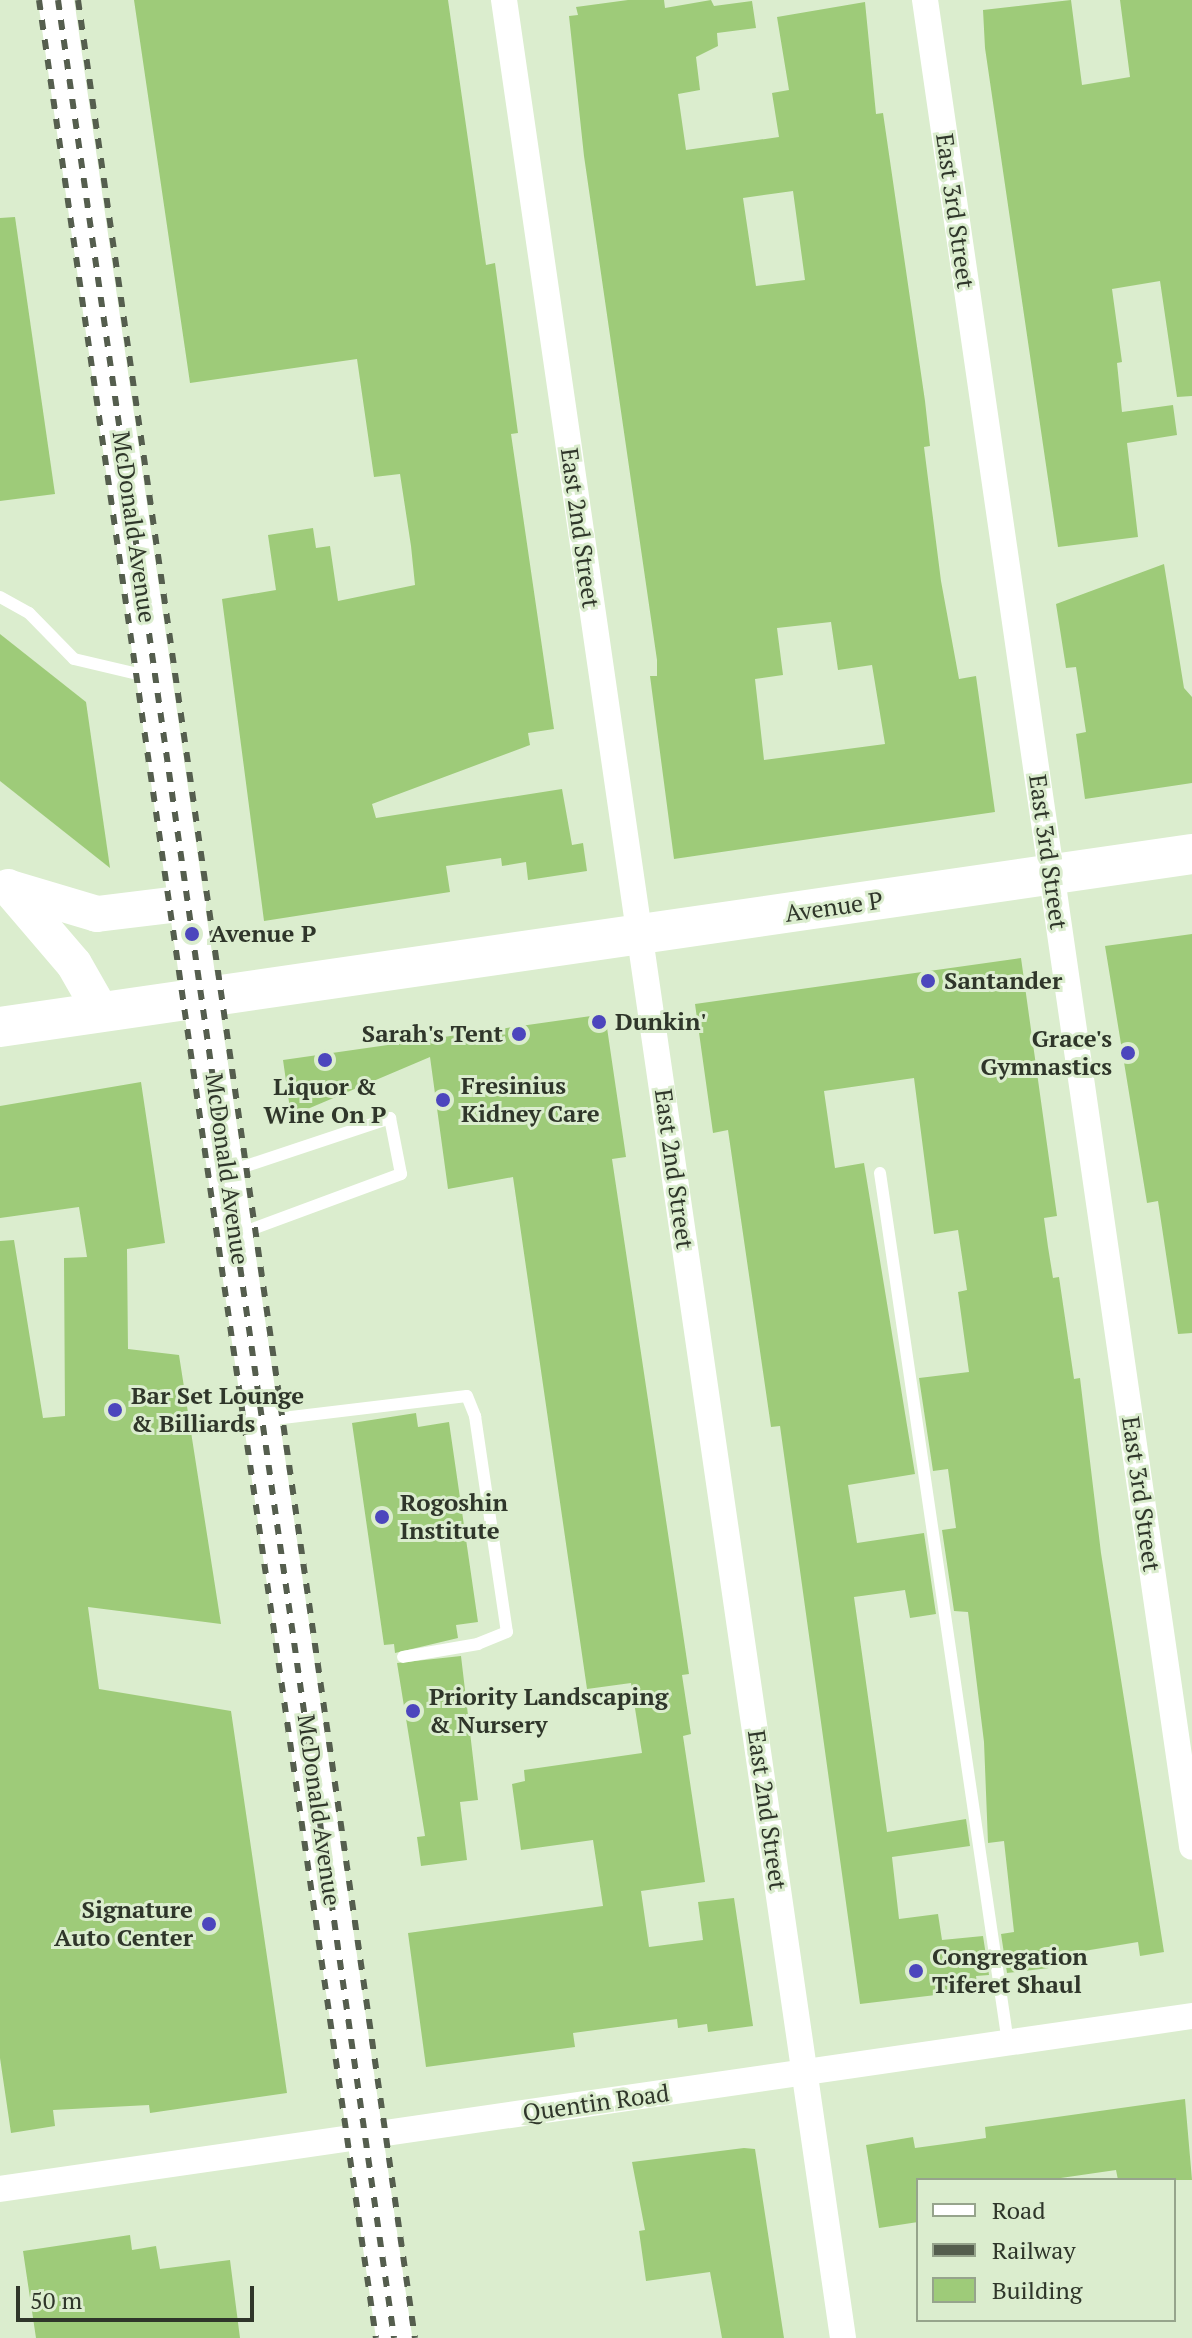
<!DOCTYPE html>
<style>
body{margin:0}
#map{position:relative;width:1192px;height:2338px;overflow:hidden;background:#dbedce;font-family:"PT Serif",serif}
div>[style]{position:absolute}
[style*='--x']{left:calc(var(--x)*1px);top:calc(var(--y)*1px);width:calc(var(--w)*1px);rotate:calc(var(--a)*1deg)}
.building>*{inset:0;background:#9ecb79}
.lane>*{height:12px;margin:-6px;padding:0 6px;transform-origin:6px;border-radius:6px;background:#fff}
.street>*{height:26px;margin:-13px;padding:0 13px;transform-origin:13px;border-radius:13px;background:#fff}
.secondary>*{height:36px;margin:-18px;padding:0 18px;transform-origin:18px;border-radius:18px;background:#fff}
.primary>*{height:40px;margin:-20px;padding:0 20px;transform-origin:20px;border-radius:20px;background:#fff}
.rail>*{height:6px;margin-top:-3px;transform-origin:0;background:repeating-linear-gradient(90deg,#555e4e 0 10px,transparent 0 20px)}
.dots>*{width:22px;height:22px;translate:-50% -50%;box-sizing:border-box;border:4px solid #dbedce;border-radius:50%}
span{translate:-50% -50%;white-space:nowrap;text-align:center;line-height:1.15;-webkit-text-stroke:6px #dbedce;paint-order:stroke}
.street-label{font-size:24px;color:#2f362a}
.poi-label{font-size:24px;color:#2f362a;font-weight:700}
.left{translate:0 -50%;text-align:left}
.right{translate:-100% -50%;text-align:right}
.legend{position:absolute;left:916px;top:2178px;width:260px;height:144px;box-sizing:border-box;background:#dbedce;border:2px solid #96a48c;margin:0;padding:10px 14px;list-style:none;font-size:24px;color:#2f362a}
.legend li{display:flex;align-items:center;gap:16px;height:40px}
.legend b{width:40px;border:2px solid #96a48c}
.scale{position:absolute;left:16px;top:2286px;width:238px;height:36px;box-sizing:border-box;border:4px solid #2f362a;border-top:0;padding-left:10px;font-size:24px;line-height:28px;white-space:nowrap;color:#2f362a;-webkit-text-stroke:6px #dbedce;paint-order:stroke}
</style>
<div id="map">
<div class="building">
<div style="clip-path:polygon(134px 0,448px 0,486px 265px,495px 263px,518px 433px,511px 434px,554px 729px,528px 733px,530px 745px,372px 804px,376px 818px,562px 789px,572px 845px,583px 843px,587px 871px,528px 880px,526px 862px,502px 866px,501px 858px,446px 866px,450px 892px,264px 921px,222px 599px,276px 590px,268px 535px,313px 528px,316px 548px,330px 546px,338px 601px,415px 585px,411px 546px,400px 474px,374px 477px,357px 359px,190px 383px)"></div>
<div style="clip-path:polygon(evenodd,628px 0,664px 0,665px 8px,711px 0,714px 6px,752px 1px,756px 28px,717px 33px,718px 46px,696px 57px,700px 90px,678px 94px,686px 150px,779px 137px,772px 93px,789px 90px,777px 17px,865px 2px,876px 114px,883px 113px,925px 401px,930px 446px,924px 447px,941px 581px,959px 679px,976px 676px,995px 812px,674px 859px,650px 676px,657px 676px,657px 660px,584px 156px,569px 16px,578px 15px,576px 7px,628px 0,793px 191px,805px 280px,756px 286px,743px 198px,793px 191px,628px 0,831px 622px,838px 670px,872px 665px,885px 744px,764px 760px,755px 679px,783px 675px,777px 628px,831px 622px)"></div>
<div style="clip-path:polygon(1071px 0,1082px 85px,1130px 77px,1120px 0,1192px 0,1192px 396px,1177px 397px,1160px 281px,1112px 289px,1122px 362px,1117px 363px,1122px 412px,1173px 405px,1177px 435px,1127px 443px,1138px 537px,1058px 547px,985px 48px,983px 10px)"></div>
<div style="clip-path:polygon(15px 217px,55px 494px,0 501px,0 218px)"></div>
<div style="clip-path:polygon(1164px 564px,1184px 688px,1192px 697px,1192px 783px,1085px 799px,1076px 734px,1086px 732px,1076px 667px,1066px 668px,1056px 604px)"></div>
<div style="clip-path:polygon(0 634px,86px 702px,110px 868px,0 781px)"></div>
<div style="clip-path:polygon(1192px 934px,1192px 1333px,1178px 1334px,1158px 1201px,1147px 1203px,1105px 946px)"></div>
<div style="clip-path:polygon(1021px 958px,1057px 1216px,1044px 1218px,1048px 1247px,1053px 1278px,1059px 1277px,1074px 1379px,1080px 1378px,1101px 1553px,1164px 1952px,1140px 1956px,1138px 1942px,1048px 1957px,1049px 1968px,1007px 1973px,1001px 1934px,1014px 1932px,1004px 1841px,988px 1843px,984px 1742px,968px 1612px,954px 1611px,942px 1530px,956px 1528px,948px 1469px,933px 1471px,919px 1378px,969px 1372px,958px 1292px,967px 1290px,958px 1230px,934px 1234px,914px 1078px,824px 1091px,835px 1168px,864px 1163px,915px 1474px,848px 1485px,857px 1543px,924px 1533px,936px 1614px,910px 1618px,905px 1590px,854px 1597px,887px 1832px,966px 1819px,970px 1846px,892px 1857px,899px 1919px,938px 1914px,942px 1940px,983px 1936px,989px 1975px,976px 1976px,978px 1990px,860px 2004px,780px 1426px,771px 1427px,728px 1130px,713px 1133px,695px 1004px)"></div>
<div style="clip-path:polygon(605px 1014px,626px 1157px,612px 1159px,689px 1674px,682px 1675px,691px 1734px,683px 1736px,705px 1882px,641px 1891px,649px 1947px,703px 1940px,698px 1902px,734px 1898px,753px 2026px,708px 2032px,707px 2024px,678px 2028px,677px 2019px,573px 2033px,575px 2047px,426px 2067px,408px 1933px,603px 1906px,593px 1840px,521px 1850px,512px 1784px,525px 1781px,524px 1770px,642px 1753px,631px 1683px,587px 1689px,513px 1177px,448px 1189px,430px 1057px,291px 1116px,283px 1060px)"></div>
<div style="clip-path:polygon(141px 1082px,165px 1243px,127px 1249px,128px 1349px,179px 1355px,221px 1624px,88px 1607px,99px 1689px,231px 1711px,287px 2093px,150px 2113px,149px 2105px,53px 2110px,55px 2126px,11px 2133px,0 2058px,0 1241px,14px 1240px,43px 1418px,65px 1416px,64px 1258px,87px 1257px,79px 1207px,0 1218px,0 1106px)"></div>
<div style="clip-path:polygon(416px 1413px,418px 1427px,449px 1422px,478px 1622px,456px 1625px,458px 1638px,395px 1653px,394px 1644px,384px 1645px,352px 1423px)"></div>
<div style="clip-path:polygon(461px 1656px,478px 1800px,460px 1802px,467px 1860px,421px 1866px,417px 1837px,425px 1836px,397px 1663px)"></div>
<div style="clip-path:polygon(1185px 2099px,1192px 2180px,1118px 2180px,1116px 2170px,1047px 2180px,918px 2180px,918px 2222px,879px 2228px,866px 2145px,913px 2137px,915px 2148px,952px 2143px,986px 2138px,985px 2127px)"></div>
<div style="clip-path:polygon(744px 2148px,755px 2149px,784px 2338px,722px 2338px,710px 2272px,646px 2281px,639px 2231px,645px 2230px,632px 2162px)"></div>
<div style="clip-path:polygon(130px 2235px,132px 2250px,156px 2246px,160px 2269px,230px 2260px,240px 2338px,36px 2338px,23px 2251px)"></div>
</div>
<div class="lane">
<div style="--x:0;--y:597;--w:33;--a:29"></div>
<div style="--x:29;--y:613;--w:64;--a:45.6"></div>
<div style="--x:74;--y:659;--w:79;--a:13.2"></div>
<div style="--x:228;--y:1172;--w:171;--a:-18.4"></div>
<div style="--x:390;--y:1118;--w:57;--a:78.9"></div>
<div style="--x:401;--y:1174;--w:173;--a:159.7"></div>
<div style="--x:880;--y:1173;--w:879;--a:81.63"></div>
<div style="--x:266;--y:1420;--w:202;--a:-6.8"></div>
<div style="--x:467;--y:1396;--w:22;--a:68"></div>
<div style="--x:475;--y:1416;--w:218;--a:81.6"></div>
<div style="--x:507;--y:1632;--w:31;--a:158"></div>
<div style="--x:478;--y:1644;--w:76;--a:170.2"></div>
</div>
<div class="street">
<div style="--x:504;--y:0;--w:2362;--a:81.75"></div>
<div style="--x:925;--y:0;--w:1866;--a:81.77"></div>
<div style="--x:0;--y:2189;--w:1204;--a:-8.26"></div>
</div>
<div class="secondary">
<div style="--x:56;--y:0;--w:2362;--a:81.77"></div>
<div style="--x:8;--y:887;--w:101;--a:49.4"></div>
<div style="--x:74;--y:964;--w:56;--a:60.3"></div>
<div style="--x:10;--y:888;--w:91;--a:16.6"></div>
<div style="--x:97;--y:914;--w:92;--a:-6.9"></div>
</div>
<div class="primary">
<div style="--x:0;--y:1027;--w:1204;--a:-8.26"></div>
</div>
<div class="rail">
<div style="--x:39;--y:0;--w:2362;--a:81.8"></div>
<div style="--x:58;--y:0;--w:2362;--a:81.82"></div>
<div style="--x:78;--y:0;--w:2362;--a:81.8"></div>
</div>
<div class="dots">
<div style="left:192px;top:934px;background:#4c46bd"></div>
<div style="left:928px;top:981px;background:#4c46bd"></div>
<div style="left:599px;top:1022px;background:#4c46bd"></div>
<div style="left:519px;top:1034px;background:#4c46bd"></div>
<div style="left:1128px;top:1053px;background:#4c46bd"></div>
<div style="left:325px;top:1060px;background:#4c46bd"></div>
<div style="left:443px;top:1100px;background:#4c46bd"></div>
<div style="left:115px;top:1410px;background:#4c46bd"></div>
<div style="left:382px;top:1517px;background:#4c46bd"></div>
<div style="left:413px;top:1711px;background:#4c46bd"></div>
<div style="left:209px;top:1924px;background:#4c46bd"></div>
<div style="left:916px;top:1971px;background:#4c46bd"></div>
</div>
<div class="street-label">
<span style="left:955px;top:211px;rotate:82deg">East 3rd Street</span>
<span style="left:134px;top:527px;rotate:82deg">McDonald Avenue</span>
<span style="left:580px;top:528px;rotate:82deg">East 2nd Street</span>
<span style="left:1048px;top:852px;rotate:82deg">East 3rd Street</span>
<span style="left:834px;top:907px;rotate:-8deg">Avenue P</span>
<span style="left:227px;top:1169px;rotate:82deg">McDonald Avenue</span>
<span style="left:674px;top:1169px;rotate:82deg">East 2nd Street</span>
<span style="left:1141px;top:1494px;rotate:82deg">East 3rd Street</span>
<span style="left:319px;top:1810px;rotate:82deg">McDonald Avenue</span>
<span style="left:767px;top:1810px;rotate:82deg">East 2nd Street</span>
<span style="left:596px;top:2103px;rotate:-8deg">Quentin Road</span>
</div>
<div class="poi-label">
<span class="left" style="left:210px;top:934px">Avenue P</span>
<span class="left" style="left:944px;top:981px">Santander</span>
<span class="left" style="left:615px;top:1022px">Dunkin'</span>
<span class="right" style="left:503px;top:1034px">Sarah's Tent</span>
<span class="right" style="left:1112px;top:1053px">Grace's<br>Gymnastics</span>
<span class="left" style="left:461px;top:1100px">Fresinius<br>Kidney Care</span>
<span style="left:325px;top:1101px">Liquor &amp;<br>Wine On P</span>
<span class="left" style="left:131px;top:1410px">Bar Set Lounge<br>&amp; Billiards</span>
<span class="left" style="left:400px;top:1517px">Rogoshin<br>Institute</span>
<span class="left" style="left:429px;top:1711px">Priority Landscaping<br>&amp; Nursery</span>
<span class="right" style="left:193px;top:1924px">Signature<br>Auto Center</span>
<span class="left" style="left:932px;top:1971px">Congregation<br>Tiferet Shaul</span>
</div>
<ul class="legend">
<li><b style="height:10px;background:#fff"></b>Road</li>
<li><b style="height:10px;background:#555e4e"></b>Railway</li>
<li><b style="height:22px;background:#9ecb79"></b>Building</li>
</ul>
<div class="scale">50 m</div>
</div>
